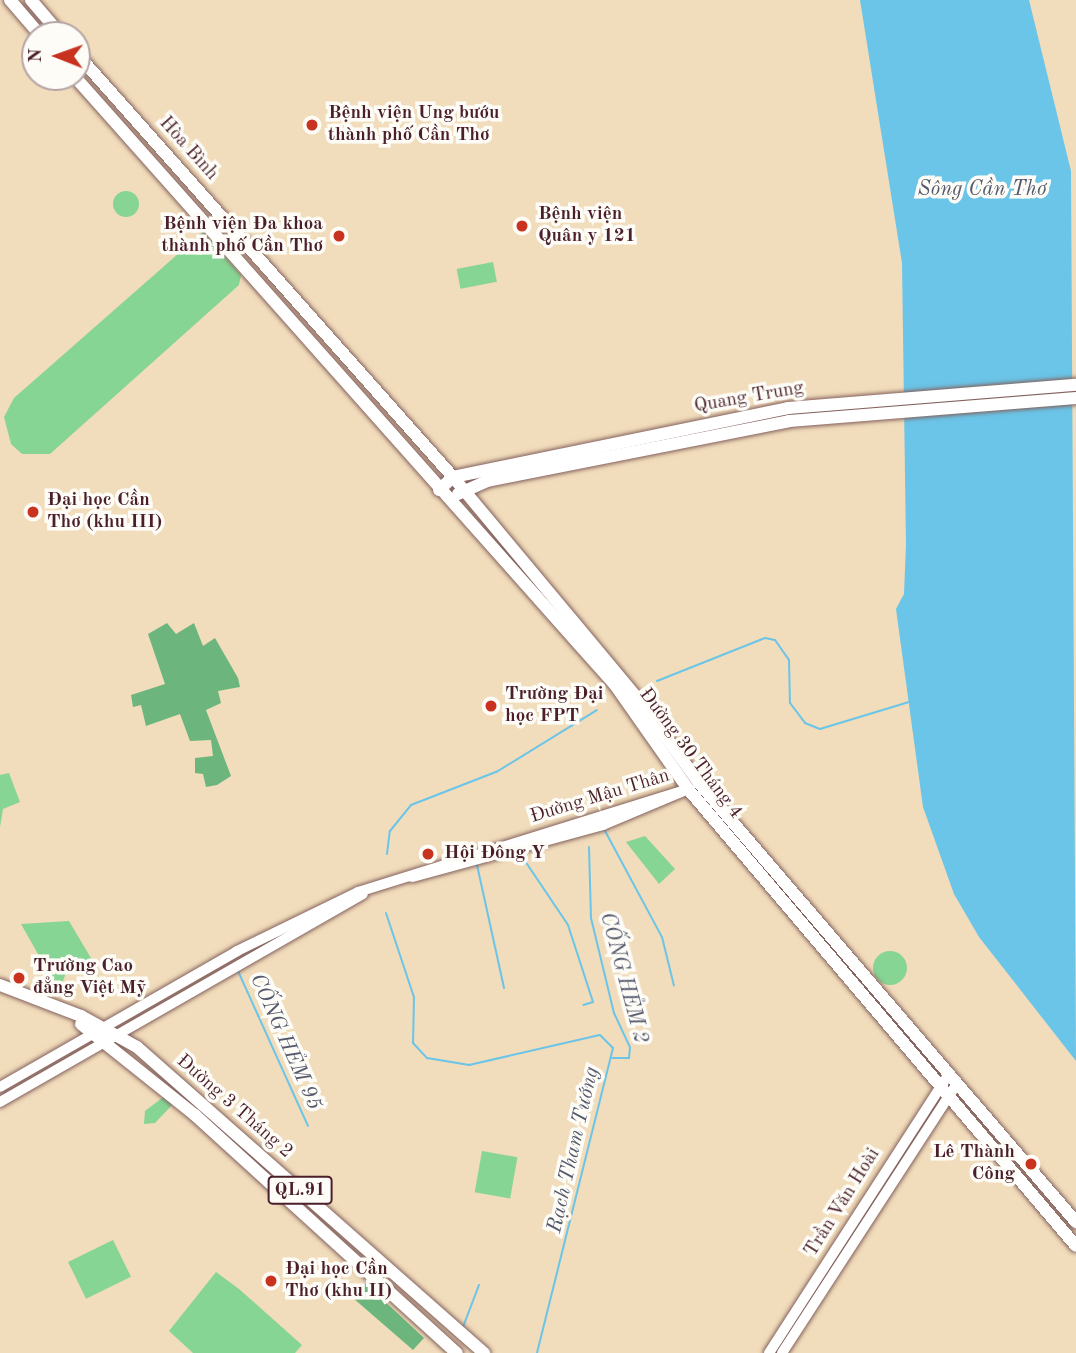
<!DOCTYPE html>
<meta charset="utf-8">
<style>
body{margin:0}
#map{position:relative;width:1076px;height:1353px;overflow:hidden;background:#f1dcbb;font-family:"Old Standard TT",serif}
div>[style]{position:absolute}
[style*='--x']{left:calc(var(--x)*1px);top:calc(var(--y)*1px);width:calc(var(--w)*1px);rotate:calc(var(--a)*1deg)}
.green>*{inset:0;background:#86d594;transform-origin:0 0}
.round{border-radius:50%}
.forest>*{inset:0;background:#6cb67e}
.water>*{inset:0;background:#6ac5e8}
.stream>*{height:2px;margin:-1px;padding:0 1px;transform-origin:1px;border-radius:1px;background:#6ac5e8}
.roads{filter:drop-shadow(0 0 2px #84615d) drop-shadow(0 0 2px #84615d)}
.secondary>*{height:10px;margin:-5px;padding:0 5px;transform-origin:5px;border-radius:5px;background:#fff}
.primary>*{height:12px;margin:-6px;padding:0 6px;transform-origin:6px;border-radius:6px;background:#fff}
.trunk>*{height:12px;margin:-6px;padding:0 6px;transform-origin:6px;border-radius:6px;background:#fff}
.dots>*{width:19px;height:19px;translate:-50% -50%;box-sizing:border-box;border:4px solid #fdfcf7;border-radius:50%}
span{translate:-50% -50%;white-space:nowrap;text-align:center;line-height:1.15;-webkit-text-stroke:7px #fdfcf7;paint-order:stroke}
.shield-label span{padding:2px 5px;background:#fdfcf7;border:2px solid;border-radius:5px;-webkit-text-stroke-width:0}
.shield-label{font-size:18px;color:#4a1f2b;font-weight:700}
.poi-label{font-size:19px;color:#4a1f2b;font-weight:700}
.left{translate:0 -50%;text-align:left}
.right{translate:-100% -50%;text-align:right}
.street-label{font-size:19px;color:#4a1f2b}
.water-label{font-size:21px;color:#55596d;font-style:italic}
.north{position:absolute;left:21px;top:21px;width:70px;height:70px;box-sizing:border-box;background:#fdfcf7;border:2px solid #b5a4a5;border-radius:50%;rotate:271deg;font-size:19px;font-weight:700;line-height:28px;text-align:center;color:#4a1f2b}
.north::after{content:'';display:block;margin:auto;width:24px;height:32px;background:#c8321e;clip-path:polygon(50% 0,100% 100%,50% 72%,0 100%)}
</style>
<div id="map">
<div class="green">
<div class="round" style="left:113px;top:191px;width:26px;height:26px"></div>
<div style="clip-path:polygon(203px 232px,241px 275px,239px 285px,50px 454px,22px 454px,11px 444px,4px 417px,14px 398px)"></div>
<div style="left:493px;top:262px;width:20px;height:37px;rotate:79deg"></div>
<div style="clip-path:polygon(9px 773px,20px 802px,3px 809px,0 827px,0 775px)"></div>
<div style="clip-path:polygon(645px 836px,675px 869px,659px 884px,626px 842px)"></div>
<div style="clip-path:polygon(69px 921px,98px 970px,68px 968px,59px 991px,21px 924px)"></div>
<div class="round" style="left:873px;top:951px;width:34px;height:34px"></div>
<div style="clip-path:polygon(166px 1095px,174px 1103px,155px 1123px,144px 1124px,145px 1111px)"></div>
<div style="left:482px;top:1151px;width:36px;height:42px;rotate:10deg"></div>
<div style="left:113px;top:1240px;width:41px;height:50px;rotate:64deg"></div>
<div style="clip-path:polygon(216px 1272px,239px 1289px,302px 1345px,295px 1353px,193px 1353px,169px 1331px)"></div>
</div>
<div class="forest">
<div style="clip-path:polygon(167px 623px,176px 634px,194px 623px,203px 646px,215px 638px,238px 678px,240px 687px,218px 691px,221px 703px,206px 710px,231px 776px,217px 785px,206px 787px,203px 774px,195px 773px,195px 758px,213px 756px,211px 740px,190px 741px,180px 714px,146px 726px,141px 705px,133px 707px,131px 695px,165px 684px,148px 634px)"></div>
<div style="clip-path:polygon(365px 1283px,424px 1338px,413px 1350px,353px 1298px)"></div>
</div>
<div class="water">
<div style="clip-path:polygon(860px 0,1029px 0,1071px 171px,1076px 1061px,979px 937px,954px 894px,923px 807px,896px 609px,904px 594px,906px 545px,902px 263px)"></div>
</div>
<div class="stream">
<div style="--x:657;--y:681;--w:116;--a:-21.7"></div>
<div style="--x:765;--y:638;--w:10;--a:11"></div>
<div style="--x:775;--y:640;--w:24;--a:55"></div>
<div style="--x:789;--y:660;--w:43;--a:88.7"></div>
<div style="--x:790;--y:703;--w:25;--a:53"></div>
<div style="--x:805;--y:723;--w:16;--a:22"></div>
<div style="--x:820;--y:729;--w:93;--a:-16.9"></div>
<div style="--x:604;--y:829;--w:123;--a:61.8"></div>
<div style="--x:662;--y:937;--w:50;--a:76.2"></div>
<div style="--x:589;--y:847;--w:71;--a:88.4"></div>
<div style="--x:591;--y:918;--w:98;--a:76.4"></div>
<div style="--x:614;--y:1013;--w:38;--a:65"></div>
<div style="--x:630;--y:1048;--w:10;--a:96"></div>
<div style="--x:629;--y:1058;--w:17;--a:180"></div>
<div style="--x:519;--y:852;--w:88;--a:56.1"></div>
<div style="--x:568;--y:925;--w:81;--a:72"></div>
<div style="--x:593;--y:1002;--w:10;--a:163"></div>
<div style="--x:387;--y:854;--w:23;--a:-83"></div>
<div style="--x:390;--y:831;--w:33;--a:-51"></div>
<div style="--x:411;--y:805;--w:93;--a:-21.3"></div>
<div style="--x:498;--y:771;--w:116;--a:-31.6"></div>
<div style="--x:477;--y:865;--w:126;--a:77.6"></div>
<div style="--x:386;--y:913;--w:89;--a:71.6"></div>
<div style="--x:414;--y:997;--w:46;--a:91.2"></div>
<div style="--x:413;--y:1043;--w:21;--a:47"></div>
<div style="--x:427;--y:1058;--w:43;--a:9.5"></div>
<div style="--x:469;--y:1065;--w:134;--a:-12.9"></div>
<div style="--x:600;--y:1035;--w:18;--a:45"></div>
<div style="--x:613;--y:1048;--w:314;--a:104"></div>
<div style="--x:238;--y:971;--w:170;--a:65.7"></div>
<div style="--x:463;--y:1327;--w:45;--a:-69.1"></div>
</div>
<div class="roads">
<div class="secondary">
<div style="--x:412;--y:877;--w:198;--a:-15.2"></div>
<div style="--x:603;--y:825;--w:88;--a:-22.8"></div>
<div style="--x:0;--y:1087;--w:273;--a:-29.8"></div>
<div style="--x:237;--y:951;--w:135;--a:-26"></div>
<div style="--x:358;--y:892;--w:346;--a:-17.3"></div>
<div style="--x:0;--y:1102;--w:418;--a:-29.8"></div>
<div style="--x:769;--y:1353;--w:332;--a:-57.2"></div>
<div style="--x:782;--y:1353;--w:321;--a:-57"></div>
</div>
<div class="primary">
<div style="--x:10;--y:0;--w:46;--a:49.4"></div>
<div style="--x:31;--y:0;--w:46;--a:49.4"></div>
<div style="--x:77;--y:54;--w:566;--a:48.37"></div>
<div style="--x:453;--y:477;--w:295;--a:50.2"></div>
<div style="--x:642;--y:704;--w:97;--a:54.2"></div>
<div style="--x:699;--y:783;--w:579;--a:49.35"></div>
<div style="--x:75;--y:77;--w:813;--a:48.39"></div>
<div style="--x:615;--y:685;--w:127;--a:54.9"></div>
<div style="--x:688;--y:789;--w:599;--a:49.67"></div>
<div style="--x:439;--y:490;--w:19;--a:-43"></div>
<div style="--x:453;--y:477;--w:342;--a:-11.6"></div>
<div style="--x:788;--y:408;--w:289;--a:-4.6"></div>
<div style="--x:458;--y:494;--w:32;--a:-24"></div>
<div style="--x:487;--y:481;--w:308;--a:-11.2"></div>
<div style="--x:789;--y:421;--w:288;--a:-4.6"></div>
</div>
<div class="trunk">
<div style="--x:0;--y:985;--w:87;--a:20.9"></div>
<div style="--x:81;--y:1016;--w:64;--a:29"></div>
<div style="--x:137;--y:1047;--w:463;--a:41.4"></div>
<div style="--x:81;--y:1024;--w:146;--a:38.6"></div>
<div style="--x:195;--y:1115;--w:354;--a:42.3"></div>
</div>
</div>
<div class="dots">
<div style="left:312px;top:125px;background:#c8321e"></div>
<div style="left:522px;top:226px;background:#c8321e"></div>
<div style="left:339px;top:236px;background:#c8321e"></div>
<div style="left:33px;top:512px;background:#c8321e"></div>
<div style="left:491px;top:706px;background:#c8321e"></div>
<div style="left:428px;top:854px;background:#c8321e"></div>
<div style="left:19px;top:978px;background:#c8321e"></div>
<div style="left:1031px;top:1164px;background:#c8321e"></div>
<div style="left:271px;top:1281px;background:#c8321e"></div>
</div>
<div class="shield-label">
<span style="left:300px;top:1190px">QL.91</span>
</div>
<div class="poi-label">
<span class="left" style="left:328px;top:125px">Bệnh viện Ung bướu<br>thành phố Cần Thơ</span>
<span class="left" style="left:538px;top:226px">Bệnh viện<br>Quân y 121</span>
<span class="right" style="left:323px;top:236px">Bệnh viện Đa khoa<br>thành phố Cần Thơ</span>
<span class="left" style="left:47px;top:512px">Đại học Cần<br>Thơ (khu III)</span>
<span class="left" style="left:505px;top:706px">Trường Đại<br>học FPT</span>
<span class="left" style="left:444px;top:854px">Hội Đông Y</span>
<span class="left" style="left:33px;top:978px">Trường Cao<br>đẳng Việt Mỹ</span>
<span class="right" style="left:1015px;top:1164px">Lê Thành<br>Công</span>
<span class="left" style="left:285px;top:1281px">Đại học Cần<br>Thơ (khu II)</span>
</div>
<div class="street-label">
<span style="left:188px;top:149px;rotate:48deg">Hòa Bình</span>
<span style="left:749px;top:398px;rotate:-10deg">Quang Trung</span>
<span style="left:690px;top:754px;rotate:53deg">Đường 30 Tháng 4</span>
<span style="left:600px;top:797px;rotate:-17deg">Đường Mậu Thân</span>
<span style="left:234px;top:1107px;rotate:41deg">Đường 3 Tháng 2</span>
<span style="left:843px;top:1203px;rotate:-58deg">Trần Văn Hoài</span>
</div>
<div class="water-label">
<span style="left:982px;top:190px">Sông Cần Thơ</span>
<span style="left:623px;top:978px;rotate:75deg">CỐNG HẺM 2</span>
<span style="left:285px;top:1042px;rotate:66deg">CỐNG HẺM 95</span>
<span style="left:574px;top:1150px;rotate:-77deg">Rạch Tham Tướng</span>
</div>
<div class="north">N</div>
</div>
